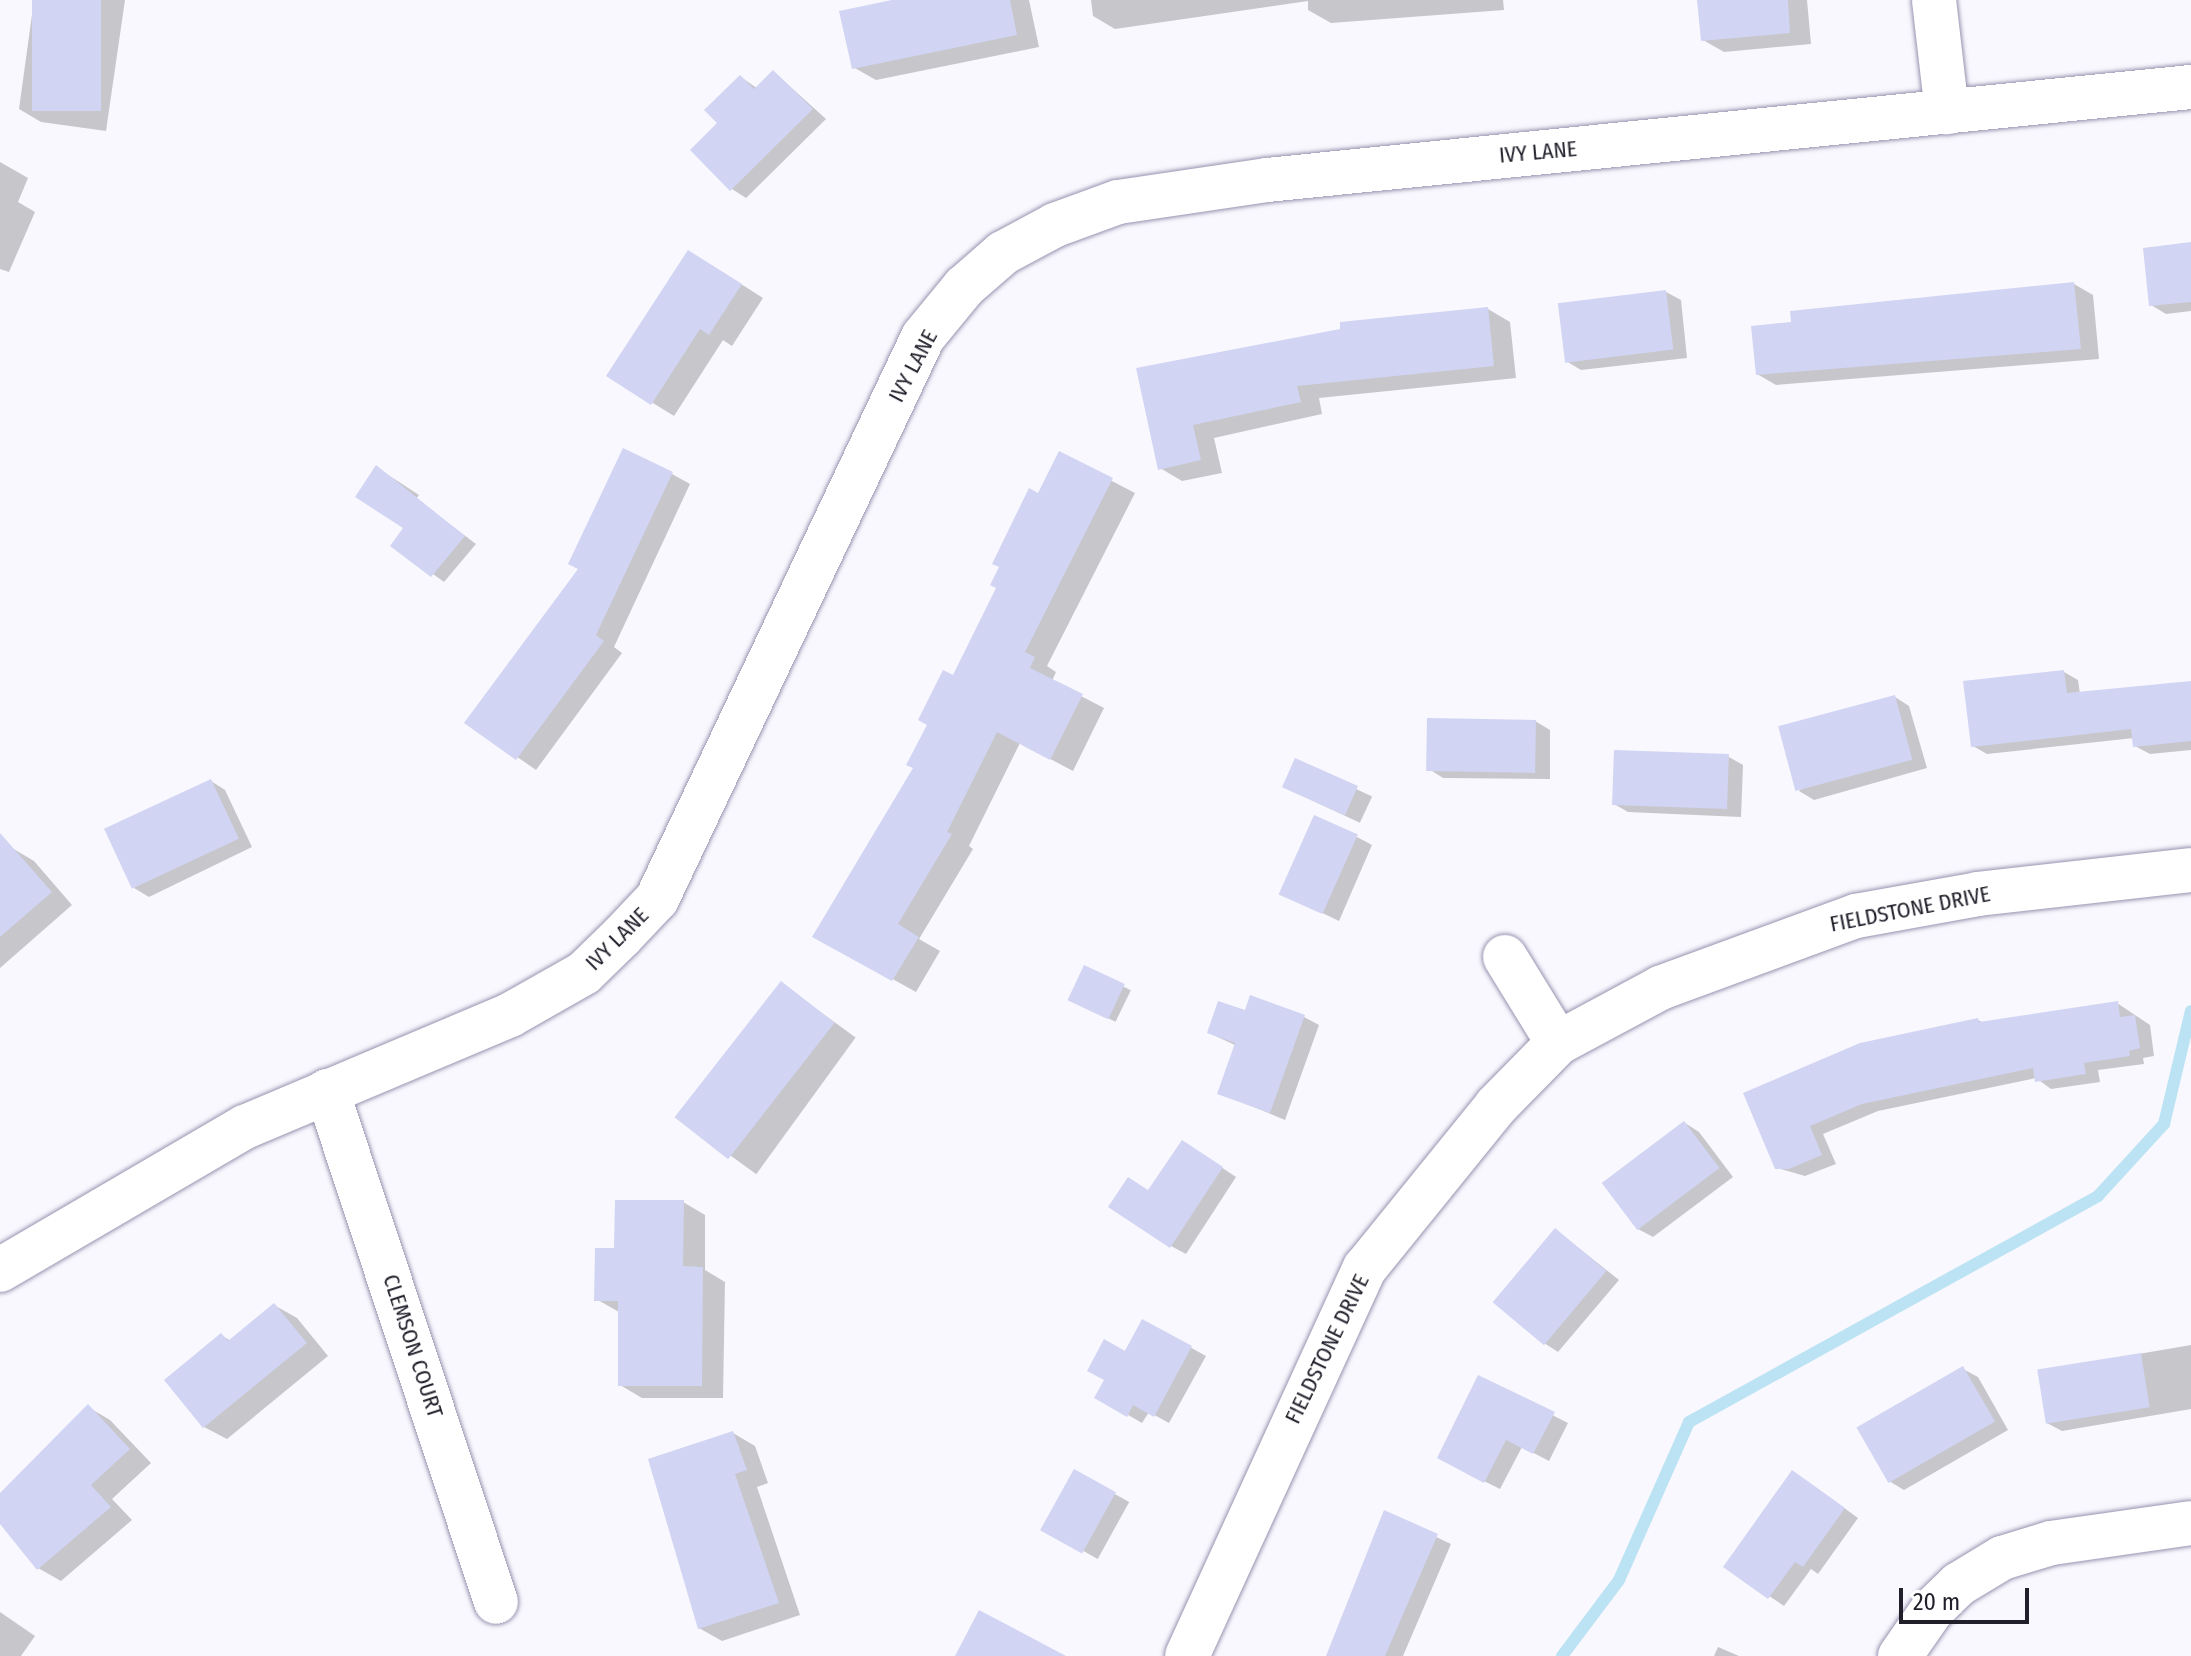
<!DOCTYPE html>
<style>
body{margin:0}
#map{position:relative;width:2191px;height:1656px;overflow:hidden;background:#f9f8fe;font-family:"Fira Sans Condensed",sans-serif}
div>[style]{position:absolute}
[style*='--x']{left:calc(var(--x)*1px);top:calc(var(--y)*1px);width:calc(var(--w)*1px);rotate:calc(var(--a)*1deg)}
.shadow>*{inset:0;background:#0003;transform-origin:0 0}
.stream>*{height:12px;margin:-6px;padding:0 6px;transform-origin:6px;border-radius:6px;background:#bce3f3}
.building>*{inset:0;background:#d1d4f2;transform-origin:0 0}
.roads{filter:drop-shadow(0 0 2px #9793b0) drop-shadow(0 0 2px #9793b0)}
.minor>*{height:44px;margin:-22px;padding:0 22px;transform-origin:22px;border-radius:22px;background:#fff}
span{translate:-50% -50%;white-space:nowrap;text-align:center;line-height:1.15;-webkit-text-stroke:8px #fff;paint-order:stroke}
.street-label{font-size:22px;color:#201f2a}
.scale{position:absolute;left:1899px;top:1588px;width:130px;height:36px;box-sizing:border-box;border:4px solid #201f2a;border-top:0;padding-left:10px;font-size:24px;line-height:28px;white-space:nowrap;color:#201f2a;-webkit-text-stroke:6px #fff;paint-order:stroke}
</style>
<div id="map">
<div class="shadow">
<div style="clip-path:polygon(34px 0,125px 0,106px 131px,41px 122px,19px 109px)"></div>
<div style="clip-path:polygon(902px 0,1029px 0,1039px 47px,876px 80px,853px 67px)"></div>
<div style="clip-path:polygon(1091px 0,1503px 0,1504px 10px,1331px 23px,1308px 10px,1308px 1px,1115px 29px,1093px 16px)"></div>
<div style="clip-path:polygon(1699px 0,1807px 0,1811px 44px,1724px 52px,1703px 40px)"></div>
<div style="clip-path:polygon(774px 72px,826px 119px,746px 198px,732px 189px,741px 77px,758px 89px)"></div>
<div style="clip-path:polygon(0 162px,28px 178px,18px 202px,35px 212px,9px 272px,0 269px)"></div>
<div style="clip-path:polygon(2191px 244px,2191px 311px,2166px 314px,2151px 305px)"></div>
<div style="clip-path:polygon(711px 265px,763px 298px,732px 346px,723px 340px,674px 416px,609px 376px)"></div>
<div style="clip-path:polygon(2074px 284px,2093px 295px,2099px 359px,1776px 385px,1757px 374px)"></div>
<div style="clip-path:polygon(1666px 292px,1681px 300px,1687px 358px,1581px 370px,1566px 361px)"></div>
<div style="clip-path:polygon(1488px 309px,1510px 322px,1516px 378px,1319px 398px,1322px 414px,1214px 438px,1222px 473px,1182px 481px,1160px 468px,1138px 370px)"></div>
<div style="clip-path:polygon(1060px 454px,1135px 493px,1047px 666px,1056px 672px,1052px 681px,1104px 708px,1073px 771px,1020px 743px,969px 846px,973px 849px,919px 939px,940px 951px,916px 992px,815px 936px,915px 768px)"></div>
<div style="clip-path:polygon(376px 467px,419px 495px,416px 499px,476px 544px,444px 582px,393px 545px,406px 527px)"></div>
<div style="clip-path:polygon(672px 474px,690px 484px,614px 647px,622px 653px,536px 770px,467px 722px)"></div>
<div style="clip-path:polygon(2064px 672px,2078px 680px,2080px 694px,2191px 683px,2191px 750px,2150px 754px,2135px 746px,2134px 738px,1987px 754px,1973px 746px)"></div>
<div style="clip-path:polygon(1895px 697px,1909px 706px,1927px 768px,1814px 800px,1799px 791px)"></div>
<div style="clip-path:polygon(1535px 721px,1550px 730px,1550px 779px,1443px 778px,1429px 769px)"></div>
<div style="clip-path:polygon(1729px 757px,1743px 765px,1741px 817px,1628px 812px,1614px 804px)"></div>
<div style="left:1296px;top:761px;width:84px;height:29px;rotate:25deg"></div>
<div style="clip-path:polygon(211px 781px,225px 790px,252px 847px,149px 897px,134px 888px)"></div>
<div style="clip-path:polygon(1357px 837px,1372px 845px,1339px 921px,1283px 894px)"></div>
<div style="clip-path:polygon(12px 848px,34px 861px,72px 905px,0 968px,0 858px)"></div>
<div style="left:1085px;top:968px;width:51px;height:35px;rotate:26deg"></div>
<div style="left:782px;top:984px;width:91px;height:169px;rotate:36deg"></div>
<div style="clip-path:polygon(2117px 1003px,2150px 1025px,2154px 1056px,2143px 1058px,2144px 1064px,2098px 1070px,2100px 1082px,2051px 1089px,2036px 1078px,1878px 1111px,1823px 1134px,1836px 1164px,1805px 1176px,1777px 1168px,1745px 1094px,1978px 1020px,1984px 1023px)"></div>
<div style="clip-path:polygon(1246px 1013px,1304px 1017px,1319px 1025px,1285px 1120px,1220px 1093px,1237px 1046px,1209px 1033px)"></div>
<div style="clip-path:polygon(1685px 1123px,1699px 1132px,1733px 1177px,1653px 1237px,1638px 1229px)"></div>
<div style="clip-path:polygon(1197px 1151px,1236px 1177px,1186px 1254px,1171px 1246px,1150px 1192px)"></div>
<div style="clip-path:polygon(683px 1202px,705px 1215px,705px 1270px,725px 1282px,723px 1398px,642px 1398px,620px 1385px,619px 1312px,596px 1299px,616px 1250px)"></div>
<div style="clip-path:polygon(1556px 1230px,1619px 1280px,1558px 1352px,1544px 1343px,1529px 1272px,1524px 1268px)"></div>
<div style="clip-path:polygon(274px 1305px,297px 1318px,328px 1356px,227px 1439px,204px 1427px,221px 1335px,231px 1341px)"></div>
<div style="clip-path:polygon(1143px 1321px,1206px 1356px,1169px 1423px,1149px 1412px,1142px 1423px,1097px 1397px)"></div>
<div style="clip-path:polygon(2191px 1345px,2191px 1409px,2062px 1431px,2047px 1423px,2039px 1371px)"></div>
<div style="clip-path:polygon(1963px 1369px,1978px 1377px,2008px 1430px,1904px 1490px,1889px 1481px)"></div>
<div style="clip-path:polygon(1479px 1378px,1568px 1423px,1549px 1461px,1522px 1447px,1500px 1489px,1454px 1466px)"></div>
<div style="clip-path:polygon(88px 1407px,110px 1420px,151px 1463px,112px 1499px,132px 1520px,61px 1581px,38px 1568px,0 1521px,0 1496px)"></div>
<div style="clip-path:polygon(733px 1433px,755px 1446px,768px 1483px,757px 1487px,800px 1615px,722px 1641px,699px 1628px)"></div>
<div style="left:1075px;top:1472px;width:62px;height:65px;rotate:29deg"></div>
<div style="clip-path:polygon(1807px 1481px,1858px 1518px,1818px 1574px,1811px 1569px,1784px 1606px,1726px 1567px)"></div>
<div style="clip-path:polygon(1385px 1513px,1451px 1544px,1403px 1656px,1328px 1656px)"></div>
<div style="clip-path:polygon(0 1612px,35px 1636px,21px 1656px,0 1656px)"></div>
<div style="clip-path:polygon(1718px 1647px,1739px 1656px,1714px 1656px)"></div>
</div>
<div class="stream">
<div style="--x:1562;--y:1656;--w:95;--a:-53.1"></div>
<div style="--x:1619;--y:1580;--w:173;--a:-66.1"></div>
<div style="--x:1689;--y:1422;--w:467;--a:-28.9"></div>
<div style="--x:2098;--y:1196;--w:98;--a:-47.5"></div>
<div style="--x:2164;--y:1124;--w:116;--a:-76.6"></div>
</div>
<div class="building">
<div style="left:32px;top:0;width:69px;height:111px"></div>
<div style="clip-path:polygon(892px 0,1010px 0,1017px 35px,852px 69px,839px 11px)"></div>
<div style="clip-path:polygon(1697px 0,1788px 0,1790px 33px,1701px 41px)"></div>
<div style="clip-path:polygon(773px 70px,813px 109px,730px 191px,690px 150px,717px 123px,704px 110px,740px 75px,754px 89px)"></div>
<div style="clip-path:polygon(2191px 242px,2191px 302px,2149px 306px,2143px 248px)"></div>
<div style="clip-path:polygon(688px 250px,742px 284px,709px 335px,700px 329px,651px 405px,606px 376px)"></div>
<div style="clip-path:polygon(2074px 282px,2081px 349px,1756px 375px,1751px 326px,1791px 322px,1790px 311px)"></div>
<div style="left:1666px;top:290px;width:60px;height:109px;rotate:83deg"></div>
<div style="clip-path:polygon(1488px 307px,1494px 366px,1297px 386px,1301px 402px,1193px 425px,1201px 460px,1158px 470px,1136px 368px,1340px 329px,1340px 322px)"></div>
<div style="clip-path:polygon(623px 448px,673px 472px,596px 635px,604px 641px,516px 760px,464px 723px,578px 569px,568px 564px)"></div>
<div style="clip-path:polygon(1059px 451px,1113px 478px,1025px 652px,1035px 657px,1030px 668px,1083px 694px,1050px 760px,997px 732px,947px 832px,952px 834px,898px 924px,919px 937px,892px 981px,812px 937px,913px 768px,906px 765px,927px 725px,918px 720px,943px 670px,953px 675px,996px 588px,990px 585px,999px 567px,992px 564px,1029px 488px,1038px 493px)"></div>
<div style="clip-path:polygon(376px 465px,465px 536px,431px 577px,390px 546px,403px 528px,355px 497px)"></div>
<div style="clip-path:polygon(2064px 670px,2067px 693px,2191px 681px,2191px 741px,2133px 747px,2131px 729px,1971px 747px,1963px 681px)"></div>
<div style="left:1895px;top:695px;width:67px;height:121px;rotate:75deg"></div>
<div style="left:1427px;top:718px;width:109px;height:53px;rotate:1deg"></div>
<div style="left:1614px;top:750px;width:115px;height:55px;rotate:2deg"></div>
<div style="left:1295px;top:758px;width:69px;height:32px;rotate:24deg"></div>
<div style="left:211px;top:779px;width:66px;height:118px;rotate:65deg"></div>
<div style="left:1314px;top:815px;width:48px;height:87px;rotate:24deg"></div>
<div style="clip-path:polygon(0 833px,52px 892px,0 937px)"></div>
<div style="left:1084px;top:965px;width:45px;height:39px;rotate:25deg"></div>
<div style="left:781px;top:981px;width:68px;height:173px;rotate:38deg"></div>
<div style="clip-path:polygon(1250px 995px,1305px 1015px,1270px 1113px,1217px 1094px,1235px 1043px,1207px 1033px,1218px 1001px,1245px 1010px)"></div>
<div style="clip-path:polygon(2118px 1001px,2120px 1017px,2135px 1015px,2140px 1048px,2129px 1051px,2130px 1056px,2084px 1063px,2086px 1074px,2035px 1082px,2033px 1068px,1862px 1104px,1810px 1126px,1822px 1155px,1789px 1169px,1775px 1169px,1743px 1093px,1860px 1043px,1978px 1018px,1979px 1022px)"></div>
<div style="left:1684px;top:1121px;width:59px;height:103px;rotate:53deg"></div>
<div style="clip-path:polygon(1182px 1140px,1223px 1167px,1170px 1248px,1108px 1207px,1128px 1177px,1148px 1190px)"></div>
<div style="clip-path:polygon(615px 1200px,684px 1200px,683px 1266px,703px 1267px,702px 1386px,618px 1386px,618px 1301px,594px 1301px,595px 1248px,614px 1248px)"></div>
<div style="left:1555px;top:1228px;width:67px;height:97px;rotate:40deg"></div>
<div style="clip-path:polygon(274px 1303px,307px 1343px,203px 1428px,164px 1380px,221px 1333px,228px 1341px)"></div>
<div style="clip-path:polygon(1142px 1319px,1192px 1346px,1154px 1417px,1133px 1405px,1127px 1417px,1094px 1398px,1104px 1380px,1087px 1371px,1104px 1339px,1125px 1351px)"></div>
<div style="left:2141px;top:1353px;width:55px;height:105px;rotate:81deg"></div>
<div style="left:1963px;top:1366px;width:64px;height:123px;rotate:60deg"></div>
<div style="clip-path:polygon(1478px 1375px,1555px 1412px,1533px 1454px,1506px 1440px,1484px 1483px,1437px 1458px)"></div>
<div style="clip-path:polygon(88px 1404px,130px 1449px,91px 1485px,111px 1507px,37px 1570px,0 1524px,0 1493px)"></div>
<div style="clip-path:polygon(733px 1431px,747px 1470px,735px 1474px,779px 1603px,698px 1629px,648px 1459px)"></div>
<div style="left:1074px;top:1469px;width:48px;height:70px;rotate:29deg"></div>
<div style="clip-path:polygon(1792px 1470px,1845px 1508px,1803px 1567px,1795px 1562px,1768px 1599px,1723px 1567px)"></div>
<div style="clip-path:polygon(1384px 1510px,1438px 1534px,1385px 1656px,1326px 1656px)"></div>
<div style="clip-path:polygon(979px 1610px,1066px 1656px,955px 1656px)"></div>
</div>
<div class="roads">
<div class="minor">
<div style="--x:1934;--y:0;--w:113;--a:83.4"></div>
<div style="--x:1505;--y:957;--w:101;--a:58.4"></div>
<div style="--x:327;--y:1091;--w:538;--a:71.7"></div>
<div style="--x:0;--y:1270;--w:284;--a:-30.3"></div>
<div style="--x:245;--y:1127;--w:288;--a:-22.9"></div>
<div style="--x:510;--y:1015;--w:85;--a:-29.6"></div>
<div style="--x:584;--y:973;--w:53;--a:-44.2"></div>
<div style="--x:622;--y:936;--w:51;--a:-46.6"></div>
<div style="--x:657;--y:899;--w:622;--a:-64.67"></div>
<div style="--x:923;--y:337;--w:65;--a:-50.6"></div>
<div style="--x:964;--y:287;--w:52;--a:-41.1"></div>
<div style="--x:1003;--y:253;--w:59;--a:-28.3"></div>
<div style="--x:1055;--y:225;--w:67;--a:-20.1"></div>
<div style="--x:1118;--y:202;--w:151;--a:-8.4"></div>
<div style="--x:1267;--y:180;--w:929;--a:-5.75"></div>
<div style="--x:1187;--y:1656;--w:427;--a:-65.4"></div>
<div style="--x:1365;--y:1268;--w:208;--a:-51"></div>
<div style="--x:1496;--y:1106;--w:88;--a:-45.5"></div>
<div style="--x:1558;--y:1043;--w:116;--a:-28.3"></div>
<div style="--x:1660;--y:988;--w:209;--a:-20.2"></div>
<div style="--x:1856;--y:916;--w:124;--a:-10.2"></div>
<div style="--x:1978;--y:894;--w:214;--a:-6.4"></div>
<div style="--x:1900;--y:1656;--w:56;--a:-55.2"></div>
<div style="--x:1932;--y:1610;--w:37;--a:-44"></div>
<div style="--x:1959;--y:1584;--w:50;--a:-31.2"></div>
<div style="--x:2002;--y:1558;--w:51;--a:-17"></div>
<div style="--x:2051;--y:1543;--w:141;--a:-8.1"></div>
</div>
</div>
<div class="street-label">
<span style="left:1538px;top:152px;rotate:-5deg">IVY LANE</span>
<span style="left:913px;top:366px;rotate:-62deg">IVY LANE</span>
<span style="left:1910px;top:909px;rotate:-11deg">FIELDSTONE DRIVE</span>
<span style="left:617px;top:939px;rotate:-45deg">IVY LANE</span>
<span style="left:413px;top:1346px;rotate:72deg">CLEMSON COURT</span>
<span style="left:1327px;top:1349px;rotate:-64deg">FIELDSTONE DRIVE</span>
</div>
<div class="scale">20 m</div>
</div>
